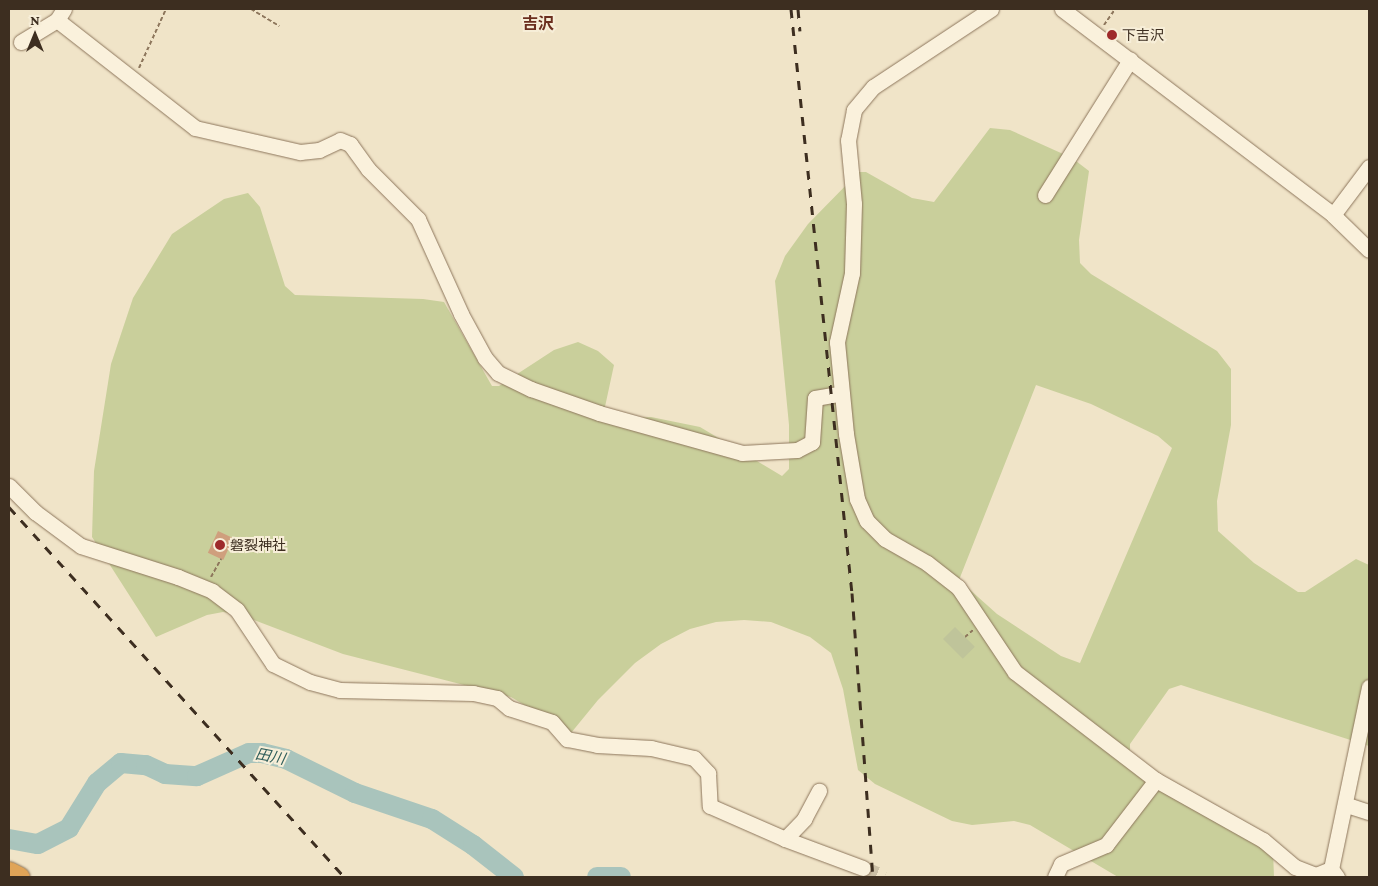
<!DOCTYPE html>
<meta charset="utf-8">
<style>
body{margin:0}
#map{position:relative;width:1378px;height:886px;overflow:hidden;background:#f0e4c8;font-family:"Crimson Pro","Noto Sans JP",serif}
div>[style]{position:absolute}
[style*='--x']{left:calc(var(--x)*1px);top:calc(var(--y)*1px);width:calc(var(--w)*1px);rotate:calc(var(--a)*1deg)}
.green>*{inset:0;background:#c9cf9b}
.cemetery>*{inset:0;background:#bfc49a;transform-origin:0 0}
.river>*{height:20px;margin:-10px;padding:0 10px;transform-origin:10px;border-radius:10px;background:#a9c4bc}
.building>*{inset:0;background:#cf9f7d;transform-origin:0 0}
.minor-tunnel>*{height:15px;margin-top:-7.5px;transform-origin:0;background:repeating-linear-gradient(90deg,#ccc0a6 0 15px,transparent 0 23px)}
.path>*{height:2px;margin-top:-1px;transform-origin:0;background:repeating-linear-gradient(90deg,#8d765c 0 4px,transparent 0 6.5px)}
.roads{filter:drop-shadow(0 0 1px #8d765c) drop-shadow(0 0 1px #8d765c)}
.minor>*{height:15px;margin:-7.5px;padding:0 7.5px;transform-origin:7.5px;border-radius:7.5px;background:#faf1dc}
.highway>*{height:21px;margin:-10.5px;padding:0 10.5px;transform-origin:10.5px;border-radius:10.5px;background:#e0a458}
.rail>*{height:3px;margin-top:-1.5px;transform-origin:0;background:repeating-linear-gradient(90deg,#3d2e20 0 9px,transparent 0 18px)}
.dots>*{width:14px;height:14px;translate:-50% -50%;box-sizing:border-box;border:2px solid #f7eed8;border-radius:50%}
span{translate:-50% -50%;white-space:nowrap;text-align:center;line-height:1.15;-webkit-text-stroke:4px #f7eed8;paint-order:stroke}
.poi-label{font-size:14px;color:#3d2e20}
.left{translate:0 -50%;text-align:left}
.water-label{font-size:15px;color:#2f5d5a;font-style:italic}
.quarter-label{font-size:16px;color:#6b2e1e;font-weight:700}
.frame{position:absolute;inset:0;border:10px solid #3d2e20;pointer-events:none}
.north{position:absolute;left:10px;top:10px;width:50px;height:50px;-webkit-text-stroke:4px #f7eed8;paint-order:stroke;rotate:0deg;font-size:14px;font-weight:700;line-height:20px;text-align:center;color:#3d2e20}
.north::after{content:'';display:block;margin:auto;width:18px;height:22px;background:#3d2e20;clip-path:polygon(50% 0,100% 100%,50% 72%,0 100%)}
</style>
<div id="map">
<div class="green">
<div style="clip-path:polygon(evenodd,990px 128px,1010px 130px,1072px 158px,1089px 171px,1079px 240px,1080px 263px,1091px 274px,1217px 351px,1231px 369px,1231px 425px,1217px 501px,1218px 531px,1254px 563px,1298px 592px,1305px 592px,1356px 559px,1369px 565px,1369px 746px,1181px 685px,1169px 689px,1130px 744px,1130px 755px,1273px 851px,1274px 877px,1118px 877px,1030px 825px,1014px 821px,972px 825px,952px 821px,875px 784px,858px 770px,843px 689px,831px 653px,810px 637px,771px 622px,744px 620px,716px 622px,690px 629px,661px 644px,635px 663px,598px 700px,571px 733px,511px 697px,343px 654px,241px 615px,223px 612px,207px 615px,156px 637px,92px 537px,94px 471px,111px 364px,133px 298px,172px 234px,224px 199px,248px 193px,260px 207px,285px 286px,295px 295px,423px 299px,444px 302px,492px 386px,499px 386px,554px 350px,578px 342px,598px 351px,614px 365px,603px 416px,606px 420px,651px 417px,700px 427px,782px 476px,789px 469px,789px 425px,775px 281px,785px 256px,808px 224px,859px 172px,866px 172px,912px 198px,934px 202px,990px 128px,1036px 385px,1091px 404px,1158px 436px,1172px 448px,1080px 663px,1061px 656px,997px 614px,959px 580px,1036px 385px)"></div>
</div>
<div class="cemetery">
<div style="left:955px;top:627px;width:28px;height:17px;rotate:45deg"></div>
</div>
<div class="river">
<div style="--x:9;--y:839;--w:29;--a:10"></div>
<div style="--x:38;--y:844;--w:35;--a:-27"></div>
<div style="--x:69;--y:828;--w:53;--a:-58.1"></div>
<div style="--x:97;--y:783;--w:31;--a:-40"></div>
<div style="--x:121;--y:763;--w:25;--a:5"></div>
<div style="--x:146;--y:765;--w:21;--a:25"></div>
<div style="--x:165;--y:774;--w:32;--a:4"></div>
<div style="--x:197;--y:776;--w:57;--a:-23.9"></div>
<div style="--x:249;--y:753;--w:13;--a:0"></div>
<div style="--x:262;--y:753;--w:25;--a:14"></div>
<div style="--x:286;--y:759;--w:77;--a:26.2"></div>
<div style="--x:355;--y:793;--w:81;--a:18.7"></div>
<div style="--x:432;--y:819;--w:49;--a:32.4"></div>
<div style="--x:473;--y:845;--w:52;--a:38"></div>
<div style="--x:597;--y:877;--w:24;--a:0"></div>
</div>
<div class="building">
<div style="left:218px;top:531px;width:17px;height:24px;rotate:25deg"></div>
</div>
<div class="minor-tunnel">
<div style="--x:863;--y:868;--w:23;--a:23"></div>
</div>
<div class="path">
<div style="--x:251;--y:9;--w:33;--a:31"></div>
<div style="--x:1104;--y:25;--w:19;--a:-55"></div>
<div style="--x:139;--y:68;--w:65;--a:-65.4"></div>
<div style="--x:211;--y:577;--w:21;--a:-61"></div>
<div style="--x:965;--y:637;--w:11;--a:-41"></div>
</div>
<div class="roads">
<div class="minor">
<div style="--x:991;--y:9;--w:141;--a:146.5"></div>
<div style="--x:873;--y:87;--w:30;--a:130"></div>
<div style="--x:854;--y:110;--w:31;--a:101"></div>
<div style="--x:848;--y:140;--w:64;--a:84.6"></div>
<div style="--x:854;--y:204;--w:69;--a:91.7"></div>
<div style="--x:852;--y:273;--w:71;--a:102.3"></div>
<div style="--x:837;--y:342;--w:92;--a:84.4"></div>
<div style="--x:846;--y:434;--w:66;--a:80.4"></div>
<div style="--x:857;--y:499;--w:24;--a:66"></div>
<div style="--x:867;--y:521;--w:25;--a:45"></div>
<div style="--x:885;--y:539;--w:48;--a:29.7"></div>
<div style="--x:927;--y:563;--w:39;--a:38"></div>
<div style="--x:958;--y:587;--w:102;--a:56.2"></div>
<div style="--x:1015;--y:672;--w:178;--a:37.5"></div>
<div style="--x:1156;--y:780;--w:123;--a:29.3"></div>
<div style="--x:1263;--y:840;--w:42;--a:40.2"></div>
<div style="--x:1295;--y:867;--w:22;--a:21"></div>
<div style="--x:1316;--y:875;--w:16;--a:-22"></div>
<div style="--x:1062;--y:9;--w:340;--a:37.2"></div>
<div style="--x:1333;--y:215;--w:50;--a:44.2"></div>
<div style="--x:57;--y:20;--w:175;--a:38"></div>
<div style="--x:195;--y:128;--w:108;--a:12.9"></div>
<div style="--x:300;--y:152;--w:19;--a:-6"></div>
<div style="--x:319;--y:150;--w:23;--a:-25"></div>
<div style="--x:340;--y:140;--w:11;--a:22"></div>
<div style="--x:350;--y:144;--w:31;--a:54"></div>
<div style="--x:368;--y:169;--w:71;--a:45"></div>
<div style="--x:418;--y:219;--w:104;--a:65.6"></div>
<div style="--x:461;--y:314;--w:50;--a:61.4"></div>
<div style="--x:485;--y:358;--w:20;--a:49"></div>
<div style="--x:498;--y:373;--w:37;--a:26"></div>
<div style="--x:531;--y:389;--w:72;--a:19.4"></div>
<div style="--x:599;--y:413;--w:148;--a:15.6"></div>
<div style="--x:742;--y:453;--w:55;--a:-3.1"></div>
<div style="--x:797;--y:450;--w:17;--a:-28"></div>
<div style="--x:812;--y:442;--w:44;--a:-86.1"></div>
<div style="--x:815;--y:398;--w:27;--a:-10"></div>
<div style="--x:21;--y:42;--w:42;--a:-31.4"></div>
<div style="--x:57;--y:20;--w:13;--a:-58"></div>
<div style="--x:1045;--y:195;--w:160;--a:-57.8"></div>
<div style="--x:1333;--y:215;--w:60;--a:-53.1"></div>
<div style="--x:9;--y:486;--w:37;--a:45"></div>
<div style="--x:35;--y:512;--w:57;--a:36.5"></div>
<div style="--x:81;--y:546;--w:102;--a:17.7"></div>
<div style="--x:178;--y:577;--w:37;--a:22"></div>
<div style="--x:212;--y:591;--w:31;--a:37"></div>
<div style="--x:237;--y:610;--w:65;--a:56.3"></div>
<div style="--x:273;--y:664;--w:41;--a:25.9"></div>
<div style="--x:310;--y:682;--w:31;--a:15"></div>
<div style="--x:340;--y:690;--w:133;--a:1.3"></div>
<div style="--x:473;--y:693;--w:25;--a:12"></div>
<div style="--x:497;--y:698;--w:16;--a:40"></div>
<div style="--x:509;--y:708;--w:45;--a:18"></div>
<div style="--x:552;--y:722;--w:23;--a:49"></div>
<div style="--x:567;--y:739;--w:31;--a:11"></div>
<div style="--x:597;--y:745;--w:54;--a:3.2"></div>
<div style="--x:651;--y:748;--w:44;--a:13.1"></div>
<div style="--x:694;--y:758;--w:21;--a:47"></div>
<div style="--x:708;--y:773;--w:33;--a:87"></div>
<div style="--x:710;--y:806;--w:82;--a:23.7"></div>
<div style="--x:785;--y:839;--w:83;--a:20.4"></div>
<div style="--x:1347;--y:805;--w:23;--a:18"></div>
<div style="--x:785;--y:839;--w:28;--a:-46"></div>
<div style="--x:804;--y:819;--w:32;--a:-62"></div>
<div style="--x:1055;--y:877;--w:14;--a:-65"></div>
<div style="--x:1061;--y:864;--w:49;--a:-22.9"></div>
<div style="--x:1106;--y:845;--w:82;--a:-52.4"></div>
<div style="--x:1337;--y:877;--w:10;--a:-127"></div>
<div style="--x:1331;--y:869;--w:186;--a:-78.2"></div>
</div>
<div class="highway">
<div style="--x:9;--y:872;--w:11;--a:27"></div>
</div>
</div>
<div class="rail">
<div style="--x:791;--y:9;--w:587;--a:84.04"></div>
<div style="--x:852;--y:593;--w:285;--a:85.8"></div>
<div style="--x:798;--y:9;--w:22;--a:85"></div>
<div style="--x:9;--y:507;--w:499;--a:47.8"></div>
</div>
<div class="dots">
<div style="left:1112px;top:35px;background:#9e2a2b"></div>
<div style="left:220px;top:545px;background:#9e2a2b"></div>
</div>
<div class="poi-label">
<span class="left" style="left:1122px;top:35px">下吉沢</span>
<span class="left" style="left:230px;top:545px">磐裂神社</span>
</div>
<div class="water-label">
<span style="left:270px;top:757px;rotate:11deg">田川</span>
</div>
<div class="quarter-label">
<span style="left:538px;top:24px">吉沢</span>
</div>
<div class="frame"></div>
<div class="north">N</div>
</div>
